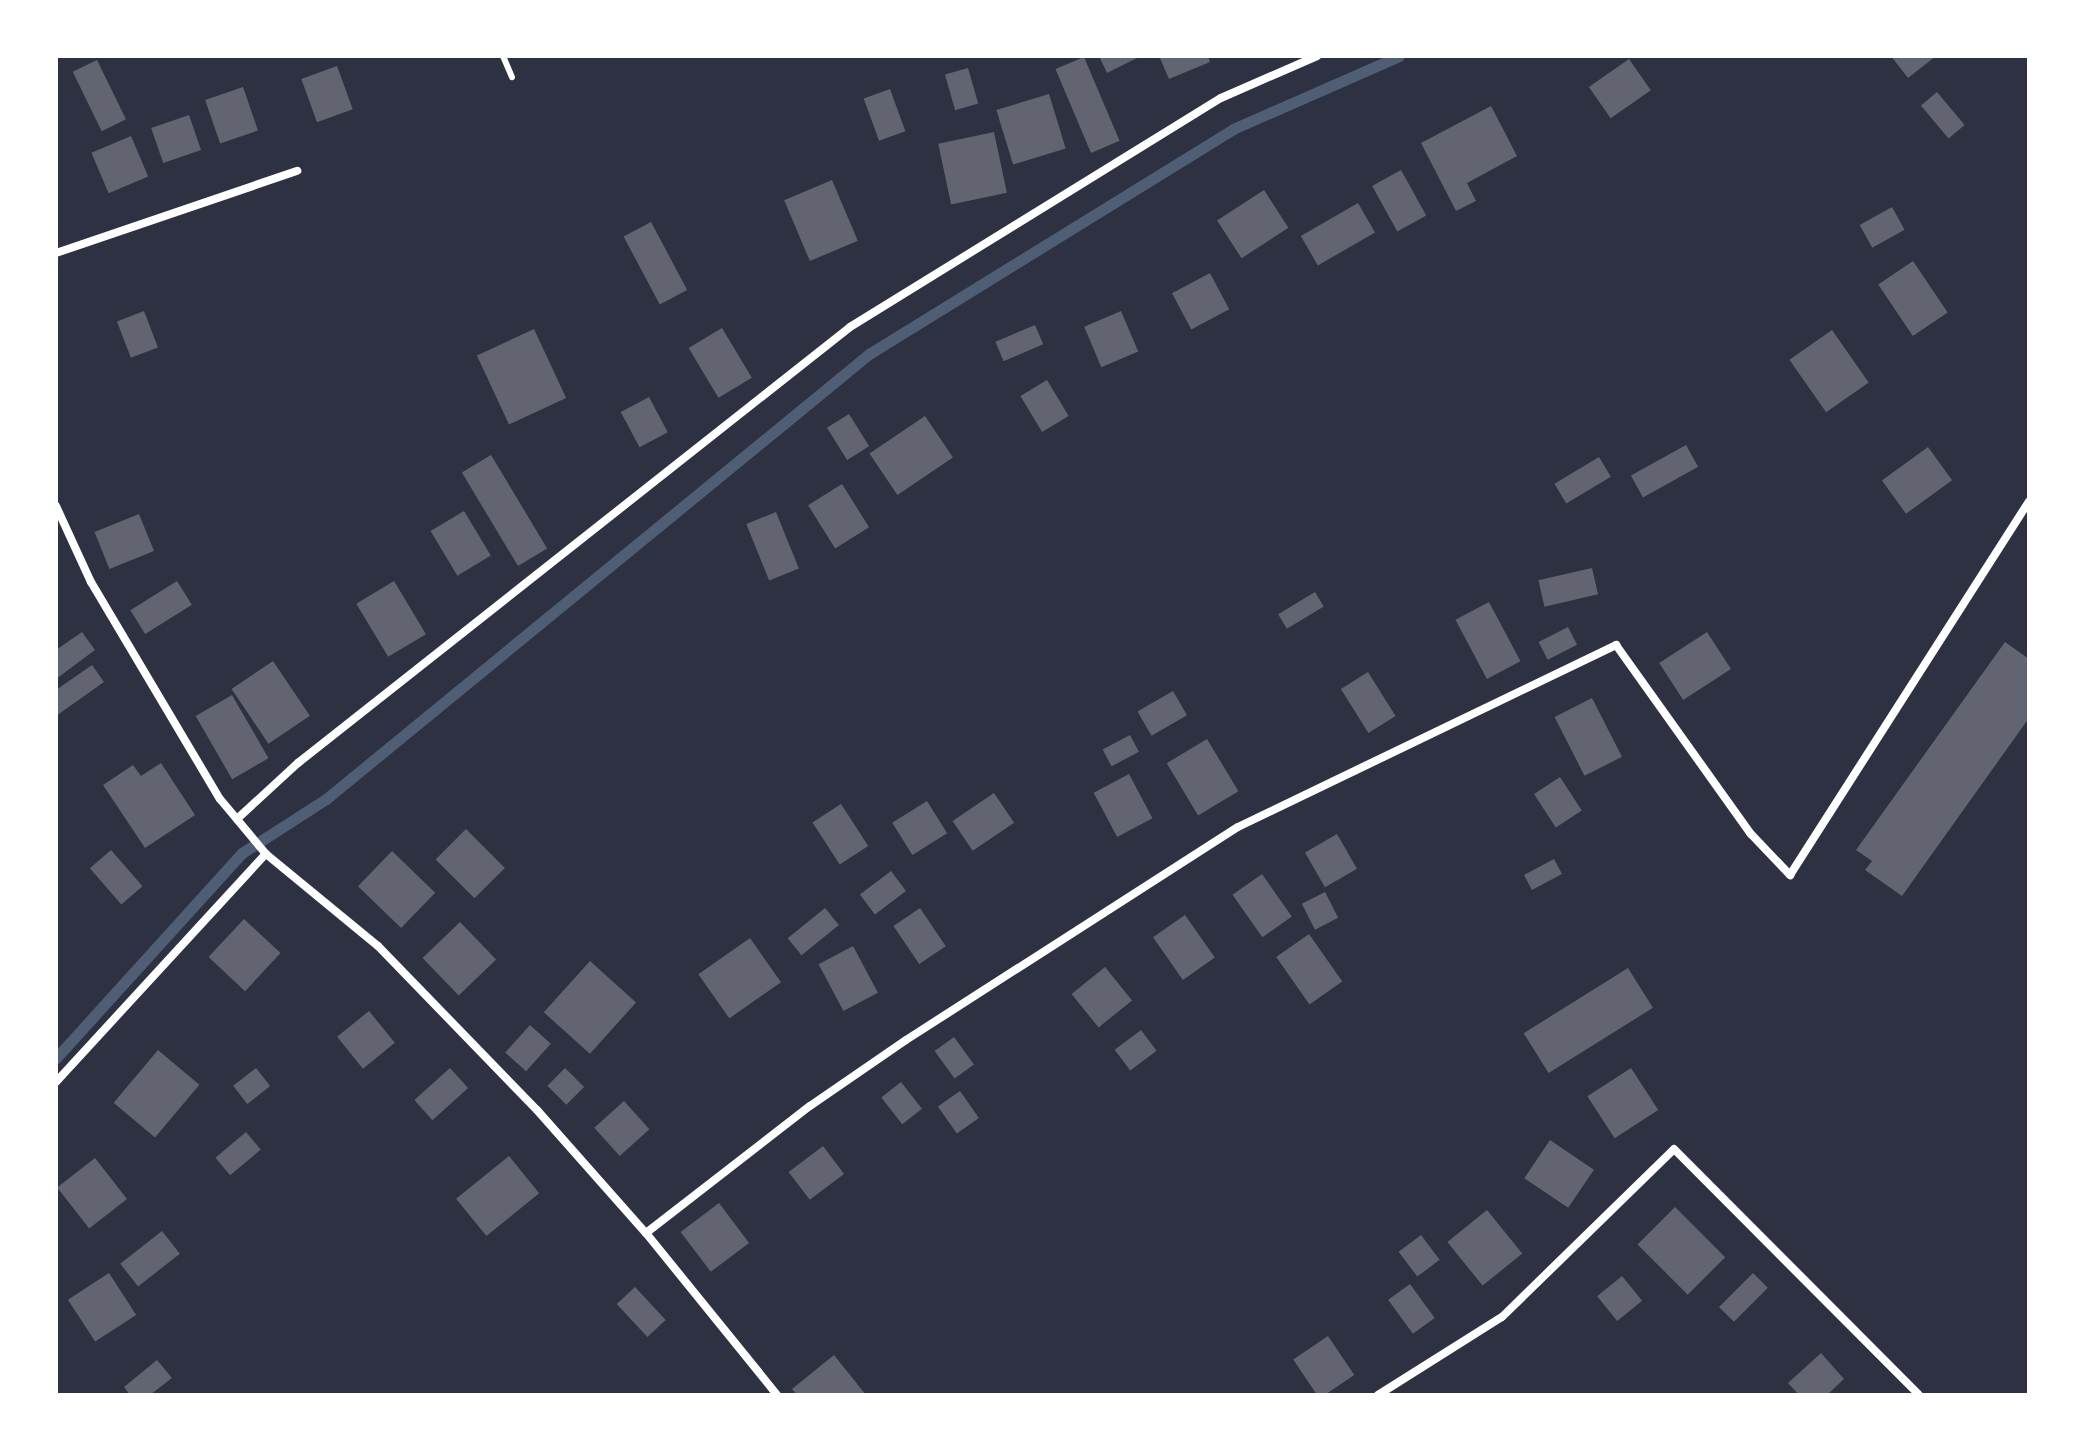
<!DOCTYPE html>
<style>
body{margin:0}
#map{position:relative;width:2085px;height:1451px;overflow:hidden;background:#2d3142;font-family:Helvetica,sans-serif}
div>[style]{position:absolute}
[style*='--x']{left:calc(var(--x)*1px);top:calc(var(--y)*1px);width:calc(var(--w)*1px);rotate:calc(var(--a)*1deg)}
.stream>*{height:11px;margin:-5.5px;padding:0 5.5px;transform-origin:5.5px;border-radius:5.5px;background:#4f5d75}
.building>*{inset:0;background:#626471;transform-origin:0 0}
.service>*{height:6px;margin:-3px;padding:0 3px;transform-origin:3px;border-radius:3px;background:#fff}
.minor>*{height:8px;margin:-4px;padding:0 4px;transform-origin:4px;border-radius:4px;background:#fff}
span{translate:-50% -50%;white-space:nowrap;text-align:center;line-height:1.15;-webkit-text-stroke:8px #fff;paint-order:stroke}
.frame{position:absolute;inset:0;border:58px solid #fff;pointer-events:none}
</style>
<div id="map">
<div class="stream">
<div style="--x:56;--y:1058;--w:277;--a:-47.8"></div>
<div style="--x:242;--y:853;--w:100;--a:-32.7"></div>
<div style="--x:326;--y:799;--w:702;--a:-39.34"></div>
<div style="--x:869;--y:354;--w:428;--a:-31.7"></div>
<div style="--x:1233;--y:129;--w:181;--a:-23.7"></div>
</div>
<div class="building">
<div style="clip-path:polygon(1099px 56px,1135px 56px,1137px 58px,1107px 73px)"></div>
<div style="clip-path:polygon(1159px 56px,1208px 56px,1210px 62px,1169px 79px)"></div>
<div style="clip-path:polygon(1891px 56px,1936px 56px,1908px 78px)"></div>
<div style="left:1084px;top:57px;width:91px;height:31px;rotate:67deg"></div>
<div style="left:1629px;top:59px;width:38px;height:49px;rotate:55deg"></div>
<div style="left:97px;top:60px;width:66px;height:27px;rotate:64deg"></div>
<div style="left:337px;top:66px;width:46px;height:38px;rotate:70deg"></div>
<div style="left:968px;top:68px;width:37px;height:24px;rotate:74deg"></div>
<div style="left:243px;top:87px;width:46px;height:40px;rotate:71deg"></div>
<div style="left:890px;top:89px;width:45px;height:28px;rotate:70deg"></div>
<div style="left:1937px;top:92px;width:43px;height:21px;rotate:50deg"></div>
<div style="left:1049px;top:94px;width:57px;height:55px;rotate:73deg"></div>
<div style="clip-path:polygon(1491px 106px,1517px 156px,1467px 183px,1476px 201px,1456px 211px,1421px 143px)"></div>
<div style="left:189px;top:115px;width:37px;height:40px;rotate:71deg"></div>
<div style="left:994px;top:132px;width:62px;height:57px;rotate:78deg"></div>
<div style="left:131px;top:136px;width:44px;height:43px;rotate:67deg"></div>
<div style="left:1401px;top:170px;width:52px;height:33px;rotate:61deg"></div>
<div style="left:832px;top:180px;width:66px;height:52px;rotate:67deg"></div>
<div style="left:1264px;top:190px;width:45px;height:56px;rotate:57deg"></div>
<div style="left:1358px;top:203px;width:34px;height:66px;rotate:60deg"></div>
<div style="left:1892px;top:207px;width:26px;height:37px;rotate:61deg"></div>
<div style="left:651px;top:222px;width:77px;height:31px;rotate:62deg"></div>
<div style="left:1913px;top:261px;width:62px;height:42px;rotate:56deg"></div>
<div style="left:1210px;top:273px;width:41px;height:43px;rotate:62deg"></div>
<div style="left:144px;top:311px;width:39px;height:29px;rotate:69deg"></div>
<div style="left:1121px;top:311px;width:44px;height:40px;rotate:67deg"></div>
<div style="left:1035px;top:325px;width:21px;height:43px;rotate:67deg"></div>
<div style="left:722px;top:328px;width:58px;height:39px;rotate:59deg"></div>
<div style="left:534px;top:329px;width:76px;height:63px;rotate:65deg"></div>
<div style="left:1832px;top:330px;width:64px;height:52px;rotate:55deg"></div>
<div style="left:1047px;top:380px;width:42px;height:31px;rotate:59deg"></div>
<div style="left:649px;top:397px;width:40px;height:32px;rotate:62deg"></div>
<div style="left:849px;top:414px;width:38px;height:26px;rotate:58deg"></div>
<div style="left:925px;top:416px;width:50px;height:67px;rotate:56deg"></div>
<div style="left:1686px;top:445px;width:25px;height:63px;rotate:61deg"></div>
<div style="left:1928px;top:447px;width:41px;height:57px;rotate:54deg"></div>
<div style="left:491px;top:455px;width:109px;height:34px;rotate:59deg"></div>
<div style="left:1599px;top:457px;width:23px;height:52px;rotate:59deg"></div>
<div style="left:842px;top:484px;width:51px;height:40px;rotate:58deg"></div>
<div style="left:464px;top:511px;width:52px;height:39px;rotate:59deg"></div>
<div style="left:776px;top:512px;width:61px;height:32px;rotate:68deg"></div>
<div style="left:139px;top:514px;width:40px;height:48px;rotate:68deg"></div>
<div style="left:1592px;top:568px;width:27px;height:55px;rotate:77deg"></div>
<div style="left:177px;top:581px;width:28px;height:55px;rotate:58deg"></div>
<div style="left:394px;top:581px;width:62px;height:44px;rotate:59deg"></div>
<div style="left:1315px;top:592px;width:17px;height:43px;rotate:59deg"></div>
<div style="left:1489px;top:602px;width:67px;height:38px;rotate:62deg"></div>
<div style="left:1568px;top:627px;width:20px;height:33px;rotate:63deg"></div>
<div style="clip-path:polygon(82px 632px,95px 650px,56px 679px,56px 650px)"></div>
<div style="left:1707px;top:632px;width:44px;height:57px;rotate:57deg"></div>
<div style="clip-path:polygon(2005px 642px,2029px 659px,2029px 718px,1902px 896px,1865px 870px,1872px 861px,1856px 850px)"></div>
<div style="left:273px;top:661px;width:66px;height:50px;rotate:56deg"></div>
<div style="clip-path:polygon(92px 665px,104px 682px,56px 716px,56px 690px)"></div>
<div style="left:1368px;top:672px;width:52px;height:32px;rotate:58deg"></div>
<div style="left:1173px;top:691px;width:28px;height:41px;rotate:60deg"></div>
<div style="left:232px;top:695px;width:73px;height:42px;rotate:60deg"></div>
<div style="left:1592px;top:698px;width:66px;height:42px;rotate:63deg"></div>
<div style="left:1130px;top:735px;width:19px;height:31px;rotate:62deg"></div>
<div style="left:1207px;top:739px;width:61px;height:47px;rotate:59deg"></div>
<div style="clip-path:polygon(161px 763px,195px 815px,145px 848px,103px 785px,133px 765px,141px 776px)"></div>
<div style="left:1129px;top:774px;width:50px;height:40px;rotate:62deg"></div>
<div style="left:1560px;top:777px;width:40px;height:31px;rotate:57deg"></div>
<div style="left:994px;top:793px;width:36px;height:50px;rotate:56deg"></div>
<div style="left:927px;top:801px;width:38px;height:41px;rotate:58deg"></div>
<div style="left:841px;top:804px;width:50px;height:34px;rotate:57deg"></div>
<div style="left:466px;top:829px;width:55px;height:43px;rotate:45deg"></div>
<div style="left:1337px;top:834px;width:40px;height:37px;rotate:60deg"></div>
<div style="left:111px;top:850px;width:48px;height:28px;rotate:49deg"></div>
<div style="left:392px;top:851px;width:60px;height:49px;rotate:44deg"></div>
<div style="left:1554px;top:859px;width:17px;height:34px;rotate:62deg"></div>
<div style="left:891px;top:871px;width:25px;height:39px;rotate:53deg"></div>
<div style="left:1262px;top:874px;width:52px;height:36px;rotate:55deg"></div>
<div style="left:1325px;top:892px;width:29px;height:26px;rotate:63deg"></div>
<div style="left:825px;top:908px;width:22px;height:48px;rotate:51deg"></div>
<div style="left:920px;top:908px;width:46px;height:32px;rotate:56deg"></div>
<div style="left:1185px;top:915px;width:52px;height:39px;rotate:55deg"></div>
<div style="left:244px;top:919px;width:50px;height:52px;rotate:43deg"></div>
<div style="left:460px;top:922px;width:52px;height:52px;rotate:46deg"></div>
<div style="left:1309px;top:934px;width:58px;height:40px;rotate:55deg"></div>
<div style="left:750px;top:938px;width:54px;height:63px;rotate:55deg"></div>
<div style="left:853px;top:946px;width:53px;height:39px;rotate:62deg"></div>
<div style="left:590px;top:961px;width:62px;height:69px;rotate:42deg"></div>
<div style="left:1105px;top:967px;width:43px;height:43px;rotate:51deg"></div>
<div style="left:1628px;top:968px;width:47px;height:123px;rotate:58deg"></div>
<div style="left:369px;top:1011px;width:41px;height:41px;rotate:51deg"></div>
<div style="left:530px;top:1025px;width:28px;height:37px;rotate:42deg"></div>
<div style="left:1141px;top:1030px;width:26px;height:33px;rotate:53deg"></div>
<div style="left:954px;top:1037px;width:34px;height:24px;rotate:54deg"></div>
<div style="left:158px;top:1050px;width:54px;height:69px;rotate:40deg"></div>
<div style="left:256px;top:1068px;width:23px;height:29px;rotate:52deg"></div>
<div style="left:450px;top:1068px;width:27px;height:48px;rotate:48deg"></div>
<div style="left:565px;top:1068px;width:27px;height:25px;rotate:45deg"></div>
<div style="left:1631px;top:1068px;width:50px;height:52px;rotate:57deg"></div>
<div style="left:901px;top:1082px;width:34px;height:25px;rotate:52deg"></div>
<div style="left:960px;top:1091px;width:33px;height:27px;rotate:55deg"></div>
<div style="left:624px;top:1101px;width:38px;height:40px;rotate:48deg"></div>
<div style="left:246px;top:1132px;width:23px;height:40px;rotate:50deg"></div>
<div style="left:1550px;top:1140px;width:53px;height:46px;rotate:34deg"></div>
<div style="left:823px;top:1146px;width:35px;height:43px;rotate:53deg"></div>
<div style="left:509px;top:1156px;width:48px;height:68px;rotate:51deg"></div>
<div style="left:95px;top:1158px;width:52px;height:48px;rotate:52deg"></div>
<div style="left:719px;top:1203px;width:50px;height:48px;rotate:53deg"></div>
<div style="left:1675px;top:1207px;width:71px;height:53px;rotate:45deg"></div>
<div style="left:1487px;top:1210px;width:56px;height:51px;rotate:51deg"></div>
<div style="left:162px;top:1231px;width:29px;height:53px;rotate:52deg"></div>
<div style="left:1421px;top:1235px;width:31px;height:28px;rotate:53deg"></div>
<div style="left:109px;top:1273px;width:50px;height:49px;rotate:57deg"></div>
<div style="left:1753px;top:1273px;width:21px;height:48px;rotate:45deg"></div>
<div style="left:1622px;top:1276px;width:32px;height:32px;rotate:51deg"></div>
<div style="left:1410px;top:1284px;width:42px;height:27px;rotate:54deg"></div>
<div style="left:635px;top:1287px;width:45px;height:25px;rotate:47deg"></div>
<div style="left:1328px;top:1336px;width:47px;height:42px;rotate:56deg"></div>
<div style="clip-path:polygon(1821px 1353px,1844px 1379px,1827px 1395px,1799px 1395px,1788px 1383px)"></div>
<div style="clip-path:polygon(834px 1355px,866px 1395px,797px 1395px,792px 1389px)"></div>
<div style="clip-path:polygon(157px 1360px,172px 1378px,150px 1395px,130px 1395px,124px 1387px)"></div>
</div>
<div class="service">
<div style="--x:503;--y:56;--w:23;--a:67"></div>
</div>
<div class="minor">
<div style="--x:56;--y:253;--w:255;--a:-18.8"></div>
<div style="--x:56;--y:506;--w:84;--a:65.3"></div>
<div style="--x:91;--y:582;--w:252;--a:59.3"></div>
<div style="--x:220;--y:799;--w:72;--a:50.1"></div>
<div style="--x:266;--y:854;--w:145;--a:39.4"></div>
<div style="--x:378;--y:946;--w:228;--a:45.9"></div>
<div style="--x:537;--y:1110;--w:164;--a:48.5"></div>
<div style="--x:646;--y:1233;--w:208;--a:51"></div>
<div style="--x:237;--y:819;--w:83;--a:-42.6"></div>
<div style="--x:298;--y:763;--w:703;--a:-38.3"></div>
<div style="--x:850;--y:327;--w:436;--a:-31.7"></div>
<div style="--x:1221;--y:98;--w:105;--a:-23.6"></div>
<div style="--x:56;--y:1082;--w:310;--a:-47.4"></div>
<div style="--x:646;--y:1233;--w:207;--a:-37.8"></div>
<div style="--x:810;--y:1106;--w:116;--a:-34.5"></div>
<div style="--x:906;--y:1040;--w:394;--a:-32.7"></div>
<div style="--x:1238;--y:827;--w:420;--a:-25.7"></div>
<div style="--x:1616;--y:645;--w:232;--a:54.5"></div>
<div style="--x:1751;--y:834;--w:57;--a:46.4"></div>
<div style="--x:1790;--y:875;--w:443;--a:-57.4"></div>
<div style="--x:1378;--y:1395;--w:146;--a:-32.2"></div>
<div style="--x:1502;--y:1317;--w:240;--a:-44.3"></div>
<div style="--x:1674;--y:1149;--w:347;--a:45.1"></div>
</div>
<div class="frame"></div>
</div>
